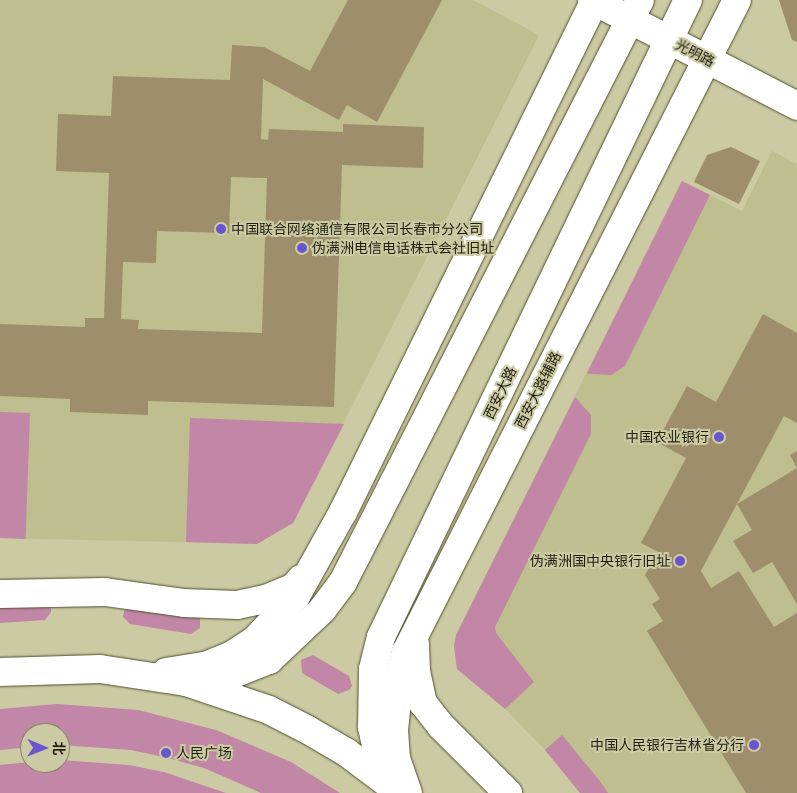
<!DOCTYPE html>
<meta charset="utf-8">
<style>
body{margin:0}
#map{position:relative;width:797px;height:793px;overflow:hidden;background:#cbcaa3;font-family:"Golos Text","Noto Sans SC",sans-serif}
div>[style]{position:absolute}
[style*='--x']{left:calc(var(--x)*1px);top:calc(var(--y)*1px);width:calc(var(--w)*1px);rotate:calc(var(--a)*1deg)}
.built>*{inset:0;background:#bfbe8f}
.green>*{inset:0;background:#c286a6;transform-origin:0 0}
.building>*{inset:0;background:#9e8e6c}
.roads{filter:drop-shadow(0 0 1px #504e2b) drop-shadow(0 0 1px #504e2b)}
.minor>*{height:28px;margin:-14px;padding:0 14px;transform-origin:14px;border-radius:14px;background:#fff}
.major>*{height:28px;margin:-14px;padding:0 14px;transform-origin:14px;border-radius:14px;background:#fff}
.dots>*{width:14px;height:14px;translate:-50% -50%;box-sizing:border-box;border:2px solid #cbcaa3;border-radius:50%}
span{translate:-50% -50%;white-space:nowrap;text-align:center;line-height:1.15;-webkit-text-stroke:4px #cbcaa3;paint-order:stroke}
.street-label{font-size:14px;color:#201f10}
.poi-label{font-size:14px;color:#201f10}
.left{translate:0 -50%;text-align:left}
.right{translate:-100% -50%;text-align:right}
.north{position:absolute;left:20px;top:723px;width:50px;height:50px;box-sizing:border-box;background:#cbcaa3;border:1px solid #878668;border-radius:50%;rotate:91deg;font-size:14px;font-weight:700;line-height:20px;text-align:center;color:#201f10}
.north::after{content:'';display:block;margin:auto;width:18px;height:22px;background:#6956cf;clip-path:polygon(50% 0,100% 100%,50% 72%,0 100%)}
</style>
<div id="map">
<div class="built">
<div style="clip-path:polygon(0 0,473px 0,539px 35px,293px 523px,257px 544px,0 538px)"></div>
<div style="clip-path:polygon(772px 151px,797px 164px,797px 793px,580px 793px,545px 750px,505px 709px,457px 669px,454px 646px,456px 635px,682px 181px,742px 211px)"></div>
</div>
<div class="green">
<div style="clip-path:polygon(682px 181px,710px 195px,625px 366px,611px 375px,590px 374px,587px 373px)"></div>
<div style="clip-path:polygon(575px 397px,591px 415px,591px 434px,495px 627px,496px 633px,534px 682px,505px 709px,457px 669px,454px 646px,456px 635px)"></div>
<div style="left:0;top:412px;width:30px;height:126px;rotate:2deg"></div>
<div style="clip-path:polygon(190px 418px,344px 424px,293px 523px,257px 544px,186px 542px)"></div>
<div style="clip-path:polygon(0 602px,51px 607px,51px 612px,45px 620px,0 623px)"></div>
<div style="clip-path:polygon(125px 607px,196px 614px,200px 618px,200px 628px,191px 634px,130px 624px,123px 617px)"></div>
<div style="clip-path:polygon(313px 655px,349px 676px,352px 686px,349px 690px,338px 694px,302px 673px,301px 660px)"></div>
<div style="clip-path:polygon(57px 704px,138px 710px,216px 730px,291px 762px,340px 793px,261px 793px,204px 768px,168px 758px,131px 750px,60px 745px,60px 733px,30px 733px,30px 747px,0 750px,0 709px)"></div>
<div style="clip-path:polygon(562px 735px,599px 780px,608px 793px,580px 793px,545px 750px)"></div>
<div style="clip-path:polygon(60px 760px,129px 765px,164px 772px,226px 793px,0 793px,0 765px,30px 762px,60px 763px)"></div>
</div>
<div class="building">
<div style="clip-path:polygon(evenodd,348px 0,442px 0,377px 122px,347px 105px,339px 120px,263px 79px,261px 139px,268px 140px,269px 129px,343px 132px,343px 124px,424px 127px,423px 168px,342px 165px,334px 407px,148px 401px,148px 415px,70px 412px,70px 399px,0 396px,0 324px,85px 327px,85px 318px,104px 318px,109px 173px,56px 171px,58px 114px,111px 116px,113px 76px,230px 80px,232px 45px,264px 47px,310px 71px,348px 0,231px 177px,267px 178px,262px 333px,138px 329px,139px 320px,121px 319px,123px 262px,156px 263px,157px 231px,229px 233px,231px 177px)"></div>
<div style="clip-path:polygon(779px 0,797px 0,797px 42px,792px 40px)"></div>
<div style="clip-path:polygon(731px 147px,760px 161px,739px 204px,694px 182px,707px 155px)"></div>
<div style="clip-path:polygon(763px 314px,797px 333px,797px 423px,784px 416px,701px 571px,711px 588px,739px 571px,774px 627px,797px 613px,797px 793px,746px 793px,647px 631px,663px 621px,652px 604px,660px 599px,645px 575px,658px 552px,641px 543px,686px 458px,657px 442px,687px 386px,716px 402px)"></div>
<div style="clip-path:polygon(797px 451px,797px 604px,772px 562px,753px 573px,733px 541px,752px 530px,737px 504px,797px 468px,790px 455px)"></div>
</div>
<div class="roads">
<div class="minor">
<div style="--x:592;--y:0;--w:231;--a:27.3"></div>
<div style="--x:0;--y:594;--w:105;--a:-1.1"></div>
<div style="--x:105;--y:592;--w:80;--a:7.9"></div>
<div style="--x:184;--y:603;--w:53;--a:2.2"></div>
<div style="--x:237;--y:605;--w:30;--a:-12"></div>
<div style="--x:266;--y:599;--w:30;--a:-23"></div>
<div style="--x:294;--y:587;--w:11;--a:-49"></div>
<div style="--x:415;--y:644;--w:27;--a:88"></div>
<div style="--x:416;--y:671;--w:33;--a:78"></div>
<div style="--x:423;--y:703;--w:29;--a:52"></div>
<div style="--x:441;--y:726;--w:95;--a:45"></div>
<div style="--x:166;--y:672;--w:39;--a:-9"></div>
<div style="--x:205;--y:666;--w:29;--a:-22"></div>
<div style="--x:232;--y:655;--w:27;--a:-33"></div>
<div style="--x:255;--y:640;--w:60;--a:-47"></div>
<div style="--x:296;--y:596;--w:96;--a:-60.8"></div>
<div style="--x:343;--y:512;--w:571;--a:-63.79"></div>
<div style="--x:408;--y:793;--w:36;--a:-109"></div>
<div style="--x:396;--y:759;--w:29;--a:-94"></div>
<div style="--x:394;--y:730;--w:56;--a:-83.9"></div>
<div style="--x:400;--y:674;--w:23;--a:-75"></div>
<div style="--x:406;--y:652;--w:731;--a:-63.08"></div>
</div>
<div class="major">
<div style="--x:0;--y:672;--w:100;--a:-1.7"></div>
<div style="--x:100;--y:669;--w:87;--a:8.6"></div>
<div style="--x:186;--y:682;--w:88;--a:18.6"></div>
<div style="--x:269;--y:710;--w:44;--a:27.1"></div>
<div style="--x:308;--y:730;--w:44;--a:30.1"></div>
<div style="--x:346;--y:752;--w:55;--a:36.9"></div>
<div style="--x:186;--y:682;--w:35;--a:-5"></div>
<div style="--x:221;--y:679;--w:52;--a:-21.6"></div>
<div style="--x:269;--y:660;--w:73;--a:-43.3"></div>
<div style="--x:322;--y:610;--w:35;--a:-53"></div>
<div style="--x:343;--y:582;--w:653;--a:-62.96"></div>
<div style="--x:399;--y:793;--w:40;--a:-119.7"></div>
<div style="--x:379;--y:758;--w:32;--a:-103"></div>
<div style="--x:372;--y:727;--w:58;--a:-89"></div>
<div style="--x:373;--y:669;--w:33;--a:-76"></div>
<div style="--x:381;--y:637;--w:707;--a:-64.27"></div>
</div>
</div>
<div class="dots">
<div style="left:221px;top:229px;background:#6956cf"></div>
<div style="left:302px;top:248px;background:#6956cf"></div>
<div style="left:719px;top:437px;background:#6956cf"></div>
<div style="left:680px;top:561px;background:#6956cf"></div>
<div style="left:754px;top:745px;background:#6956cf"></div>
<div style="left:166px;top:753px;background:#6956cf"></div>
</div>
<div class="street-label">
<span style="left:695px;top:53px;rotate:27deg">光明路</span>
<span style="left:538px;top:390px;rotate:-63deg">西安大路辅路</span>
<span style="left:500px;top:393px;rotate:-64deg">西安大路</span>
</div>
<div class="poi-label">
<span class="left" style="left:231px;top:229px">中国联合网络通信有限公司长春市分公司</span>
<span class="left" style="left:312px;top:248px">伪满洲电信电话株式会社旧址</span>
<span class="right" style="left:709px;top:437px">中国农业银行</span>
<span class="right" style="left:670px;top:561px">伪满洲国中央银行旧址</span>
<span class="right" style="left:744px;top:745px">中国人民银行吉林省分行</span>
<span class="left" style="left:176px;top:753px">人民广场</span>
</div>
<div class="north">北</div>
</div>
